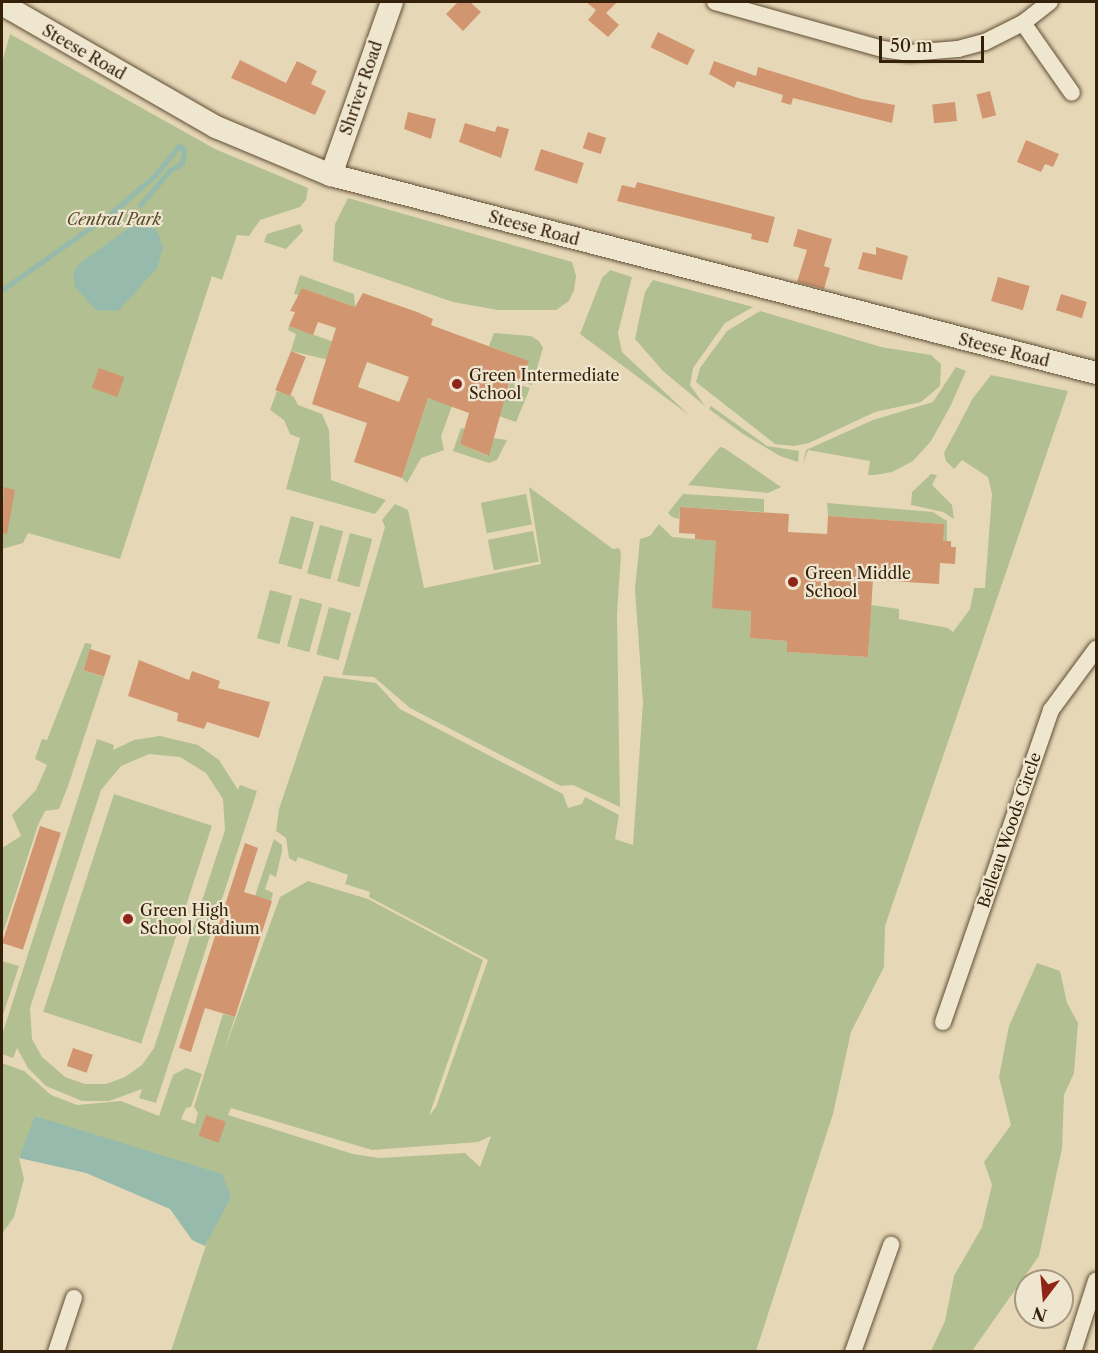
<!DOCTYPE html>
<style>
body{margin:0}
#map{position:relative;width:1098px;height:1353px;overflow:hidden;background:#e6d8b7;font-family:"Libre Caslon Text",serif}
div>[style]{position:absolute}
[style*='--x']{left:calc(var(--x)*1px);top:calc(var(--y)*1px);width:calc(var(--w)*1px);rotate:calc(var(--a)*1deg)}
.green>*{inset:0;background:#b1bf91;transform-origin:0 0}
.water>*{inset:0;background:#96baac}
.stream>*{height:4.5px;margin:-2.25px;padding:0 2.25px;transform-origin:2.25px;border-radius:2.25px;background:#96baac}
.building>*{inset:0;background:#d1966f;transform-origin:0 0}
.roads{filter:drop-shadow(0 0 2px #614e35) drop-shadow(0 0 2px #614e35)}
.street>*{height:16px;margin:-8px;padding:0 8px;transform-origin:8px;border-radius:8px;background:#efe6d0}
.secondary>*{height:22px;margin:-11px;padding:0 11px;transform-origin:11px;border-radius:11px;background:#efe6d0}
.dots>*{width:16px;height:16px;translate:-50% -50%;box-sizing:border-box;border:3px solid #efe6d0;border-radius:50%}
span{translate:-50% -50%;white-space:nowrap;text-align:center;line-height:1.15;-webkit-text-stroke:4.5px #efe6d0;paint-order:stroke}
.street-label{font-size:16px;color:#35200a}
.park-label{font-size:16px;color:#54482c;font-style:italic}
.poi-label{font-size:16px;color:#35200a}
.left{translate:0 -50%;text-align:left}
.frame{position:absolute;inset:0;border:3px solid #35200a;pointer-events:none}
.north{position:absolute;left:1014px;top:1269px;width:60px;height:60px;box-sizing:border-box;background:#efe6d0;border:2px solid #a59781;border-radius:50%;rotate:196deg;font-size:16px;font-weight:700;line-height:24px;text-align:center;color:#35200a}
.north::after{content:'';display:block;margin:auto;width:21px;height:27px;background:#8f2418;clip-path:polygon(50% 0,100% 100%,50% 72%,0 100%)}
.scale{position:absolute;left:879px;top:36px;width:105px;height:27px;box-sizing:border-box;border:3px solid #35200a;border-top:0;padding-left:8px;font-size:18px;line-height:21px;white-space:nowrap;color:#35200a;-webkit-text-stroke:4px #efe6d0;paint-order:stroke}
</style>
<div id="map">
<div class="green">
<div style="clip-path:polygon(10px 34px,215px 149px,308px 188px,306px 200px,300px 207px,260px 220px,249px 236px,237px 235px,222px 280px,212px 276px,120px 559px,28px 533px,23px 543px,2px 549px,2px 63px)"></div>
<div style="clip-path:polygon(348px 198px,572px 262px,576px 276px,574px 290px,569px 301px,556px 310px,498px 310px,453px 302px,333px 261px,335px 224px)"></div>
<div style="clip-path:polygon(300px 224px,303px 231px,286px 249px,264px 242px,267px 234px)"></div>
<div style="clip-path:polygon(610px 270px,632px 277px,618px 333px,622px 352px,689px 415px,580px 334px,602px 278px)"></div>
<div style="clip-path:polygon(300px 275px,354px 294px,355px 307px,302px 288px,299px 295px,294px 294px)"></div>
<div style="clip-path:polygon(653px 280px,753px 307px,725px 323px,693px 368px,690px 385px,705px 406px,663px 371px,635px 339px,645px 292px)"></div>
<div style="clip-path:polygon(760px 311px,881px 347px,931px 355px,941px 364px,940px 386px,921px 402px,875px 412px,809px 443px,794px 446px,775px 444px,696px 382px,700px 368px,727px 331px)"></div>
<div style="clip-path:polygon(289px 326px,334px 342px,329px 360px,291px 351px,296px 334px,288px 330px)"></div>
<div style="clip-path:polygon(494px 333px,531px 336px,539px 341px,543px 348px,532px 385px,521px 382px,528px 361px,489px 346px)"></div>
<div style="clip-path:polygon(956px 367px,966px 371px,950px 407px,931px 441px,913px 461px,892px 472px,874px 475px,868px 475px,870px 461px,808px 450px,803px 464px,806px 450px,873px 420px,933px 402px)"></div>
<div style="clip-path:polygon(evenodd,991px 375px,1068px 391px,885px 926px,884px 967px,851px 1032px,833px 1114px,756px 1351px,171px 1351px,211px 1230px,231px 1197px,36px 1116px,19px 1158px,24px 1179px,14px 1217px,2px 1234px,2px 1063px,24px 1071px,51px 1095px,77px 1105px,121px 1101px,159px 1116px,173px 1075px,186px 1068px,202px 1074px,191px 1107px,186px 1108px,181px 1119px,195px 1124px,198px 1113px,194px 1107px,223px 1014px,235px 1017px,223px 1054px,280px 897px,308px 881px,368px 899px,483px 960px,429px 1116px,436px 1107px,488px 960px,369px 897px,370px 892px,345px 884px,348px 875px,298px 857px,296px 862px,289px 858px,286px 838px,276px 831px,279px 809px,324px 676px,376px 683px,400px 709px,563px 794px,568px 808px,582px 804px,585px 797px,619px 815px,615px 839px,633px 845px,643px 703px,635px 589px,640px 539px,650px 536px,659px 524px,672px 537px,716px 541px,751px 611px,750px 638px,787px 641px,787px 652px,868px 657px,871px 605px,899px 609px,899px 619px,948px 628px,953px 632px,970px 609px,974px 588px,985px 588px,992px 494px,988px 477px,962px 460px,954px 469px,946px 461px,944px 453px,973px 398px,991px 375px,231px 1108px,372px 1150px,478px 1142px,491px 1136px,480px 1167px,465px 1153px,379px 1158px,353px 1154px,228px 1115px,231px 1108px)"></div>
<div style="clip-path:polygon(510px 382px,530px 388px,516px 422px,499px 416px)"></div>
<div style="clip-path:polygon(277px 391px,293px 396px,298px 405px,322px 414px,329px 430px,331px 480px,386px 500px,375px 514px,286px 489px,300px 438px,290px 434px,284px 420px,270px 410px)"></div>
<div style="clip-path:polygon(428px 398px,452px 406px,441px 436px,444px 450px,421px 458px,407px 483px,402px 478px)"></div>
<div style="clip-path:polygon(711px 406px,767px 446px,799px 451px,798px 462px,780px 456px,743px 434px,709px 409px)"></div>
<div style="clip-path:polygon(461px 428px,465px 429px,460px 444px,488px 456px,493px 438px,507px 440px,497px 460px,489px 463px,453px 451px)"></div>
<div style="clip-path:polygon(720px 447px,724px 448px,781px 487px,768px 493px,688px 485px)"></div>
<div style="clip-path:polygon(931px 474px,937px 475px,932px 485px,952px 505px,954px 519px,943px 512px,911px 505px,912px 492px)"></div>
<div style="clip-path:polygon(529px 487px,613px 549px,619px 548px,621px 553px,617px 615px,620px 807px,573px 785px,561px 786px,410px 708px,374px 677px,342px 675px,385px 527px,382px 520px,395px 504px,408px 510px,424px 588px,541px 564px)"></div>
<div style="left:526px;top:494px;width:31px;height:46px;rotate:79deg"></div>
<div style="clip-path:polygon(683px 494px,764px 499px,764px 512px,680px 507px,679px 519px,672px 517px,668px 513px)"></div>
<div style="clip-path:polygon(827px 503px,933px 512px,947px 521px,947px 541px,943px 541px,943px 524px,828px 516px)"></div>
<div style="left:291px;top:516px;width:24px;height:49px;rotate:15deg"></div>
<div style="left:320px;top:525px;width:24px;height:50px;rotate:15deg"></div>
<div style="left:533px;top:531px;width:31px;height:46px;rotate:79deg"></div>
<div style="left:350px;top:533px;width:23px;height:50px;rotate:15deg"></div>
<div style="left:270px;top:590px;width:23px;height:50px;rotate:15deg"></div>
<div style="left:300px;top:598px;width:23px;height:50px;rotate:15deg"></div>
<div style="left:329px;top:607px;width:23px;height:49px;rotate:15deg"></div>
<div style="clip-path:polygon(85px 643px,92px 644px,83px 670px,104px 677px,68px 786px,59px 809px,45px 811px,38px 825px,2px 936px,2px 848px,21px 836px,12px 815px,36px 790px,47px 765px,35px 759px,42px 739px,47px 740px)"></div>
<div style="clip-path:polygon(evenodd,160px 736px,198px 745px,219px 760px,238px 790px,240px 785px,257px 791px,156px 1103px,139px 1098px,142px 1089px,109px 1101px,82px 1101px,46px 1086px,28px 1068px,17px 1048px,13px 1058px,2px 1054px,2px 1035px,97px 739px,114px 745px,113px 750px,134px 740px,160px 736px,149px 754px,180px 757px,206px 773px,223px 799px,225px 830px,154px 1048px,142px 1065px,125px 1077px,106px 1084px,85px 1084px,65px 1077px,42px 1057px,32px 1039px,30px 1008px,101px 790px,121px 766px,149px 754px)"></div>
<div style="left:114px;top:794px;width:103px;height:229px;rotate:18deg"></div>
<div style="clip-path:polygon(274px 839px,282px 845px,282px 851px,276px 877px,270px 874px,265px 889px,273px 893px,271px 901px,255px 896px)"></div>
<div style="clip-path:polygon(2px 961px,19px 966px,2px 1018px)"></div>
<div style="clip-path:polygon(1037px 963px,1060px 971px,1067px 1003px,1078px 1023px,1074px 1073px,1064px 1095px,1062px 1148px,1039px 1256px,972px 1351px,931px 1351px,945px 1321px,954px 1276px,982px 1227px,992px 1185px,984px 1162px,1011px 1125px,999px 1077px,1009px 1026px)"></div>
</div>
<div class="water">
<div style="clip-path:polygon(148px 226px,157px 230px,163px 248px,157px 268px,118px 311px,96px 310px,75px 287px,73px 275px,78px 265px,130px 227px)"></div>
<div style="clip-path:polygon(35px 1116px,222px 1174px,231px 1197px,205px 1246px,192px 1240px,170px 1209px,86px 1173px,19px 1158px)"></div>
</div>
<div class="stream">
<div style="--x:2;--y:290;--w:137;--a:-35.2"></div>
<div style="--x:114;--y:211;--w:55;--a:-41.3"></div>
<div style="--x:155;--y:175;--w:38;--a:-50"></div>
<div style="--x:179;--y:146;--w:7;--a:34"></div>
<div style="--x:185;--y:150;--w:14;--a:102"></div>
<div style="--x:182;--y:164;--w:14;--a:150"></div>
<div style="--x:170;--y:171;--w:45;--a:130.5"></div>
</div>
<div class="building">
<div style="clip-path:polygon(458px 2px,470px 2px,481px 12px,463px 31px,446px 14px)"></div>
<div style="clip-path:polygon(586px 2px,617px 2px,606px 13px,619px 25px,608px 37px,588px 20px,596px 10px)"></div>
<div style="left:658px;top:32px;width:41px;height:17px;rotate:26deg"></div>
<div style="clip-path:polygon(240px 60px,286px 83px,297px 61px,317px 71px,311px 84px,326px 91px,315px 115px,231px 78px)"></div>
<div style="clip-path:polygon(714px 61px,756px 76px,758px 67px,862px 99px,895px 105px,892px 123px,793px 98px,791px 105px,781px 102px,783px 95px,737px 81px,734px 88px,709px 74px)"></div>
<div style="left:990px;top:91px;width:25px;height:14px;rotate:76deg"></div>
<div style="left:955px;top:102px;width:19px;height:23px;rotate:84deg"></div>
<div style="clip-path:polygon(408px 112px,436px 119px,431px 139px,404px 129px)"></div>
<div style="clip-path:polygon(465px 123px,495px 132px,497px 126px,509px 129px,501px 158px,459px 142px)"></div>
<div style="left:588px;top:132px;width:19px;height:17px;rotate:18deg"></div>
<div style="clip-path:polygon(1026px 140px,1059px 154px,1053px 167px,1045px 164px,1041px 172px,1017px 162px)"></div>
<div style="left:541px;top:149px;width:45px;height:22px;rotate:18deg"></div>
<div style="clip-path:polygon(637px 182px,775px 217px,768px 243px,751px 239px,752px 234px,617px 201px,622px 185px,635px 188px)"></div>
<div style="clip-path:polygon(798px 229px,832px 239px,824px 266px,830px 268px,824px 289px,797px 282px,807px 250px,793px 246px)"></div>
<div style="clip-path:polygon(876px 247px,908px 256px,902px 280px,858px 269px,863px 252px,876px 255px)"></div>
<div style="left:998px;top:277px;width:33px;height:25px;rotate:16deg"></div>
<div style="clip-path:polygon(evenodd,302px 288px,355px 307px,363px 293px,417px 312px,433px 319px,431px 325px,529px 361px,521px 382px,510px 379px,489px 456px,460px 444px,469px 413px,428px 398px,402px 478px,354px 462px,367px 423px,312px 404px,336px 328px,318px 322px,313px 335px,289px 326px,295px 312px,290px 311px,302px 288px,367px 362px,409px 377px,399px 402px,358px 387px,367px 362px)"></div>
<div style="left:1061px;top:294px;width:27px;height:17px;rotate:17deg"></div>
<div style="left:291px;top:351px;width:16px;height:42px;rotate:22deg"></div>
<div style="left:99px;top:368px;width:27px;height:21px;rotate:20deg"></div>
<div style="clip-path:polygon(4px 487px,15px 490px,7px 534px,2px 533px)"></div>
<div style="clip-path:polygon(680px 507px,789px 514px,788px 532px,827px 534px,828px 516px,944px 524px,943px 541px,951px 541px,951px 547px,956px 547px,955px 564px,940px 563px,939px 584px,873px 580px,868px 657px,787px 652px,787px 641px,750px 638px,751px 611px,712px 608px,716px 541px,695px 539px,695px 534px,679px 533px)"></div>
<div style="left:90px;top:649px;width:22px;height:22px;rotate:18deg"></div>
<div style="clip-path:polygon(139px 660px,189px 680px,192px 671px,220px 681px,218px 688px,270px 702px,259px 738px,207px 722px,204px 729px,177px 721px,178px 713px,128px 696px)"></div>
<div style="left:40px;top:826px;width:22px;height:123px;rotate:18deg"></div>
<div style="clip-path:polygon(245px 843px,258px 848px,244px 892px,272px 901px,235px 1017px,205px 1008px,191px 1052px,179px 1048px)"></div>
<div style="left:73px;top:1048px;width:21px;height:19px;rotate:19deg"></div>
<div style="left:206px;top:1115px;width:21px;height:22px;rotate:19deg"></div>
</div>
<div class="roads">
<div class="street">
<div style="--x:715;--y:2;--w:173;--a:15.7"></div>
<div style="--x:882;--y:49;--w:27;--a:8"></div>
<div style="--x:909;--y:53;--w:49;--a:-4.7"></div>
<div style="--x:958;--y:49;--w:28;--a:-15"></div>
<div style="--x:985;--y:42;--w:42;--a:-26.6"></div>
<div style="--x:1023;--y:23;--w:34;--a:-38"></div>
<div style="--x:1023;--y:23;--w:85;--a:55"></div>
<div style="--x:943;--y:1022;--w:330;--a:-70.9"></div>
<div style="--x:1051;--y:710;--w:76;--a:-53.6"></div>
<div style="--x:56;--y:1352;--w:57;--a:-71.6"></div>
<div style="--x:853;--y:1352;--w:114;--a:-70.4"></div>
<div style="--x:1073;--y:1352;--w:75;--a:-72.1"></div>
</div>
<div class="secondary">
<div style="--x:2;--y:4;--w:247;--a:29.9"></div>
<div style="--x:216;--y:127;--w:125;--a:22.7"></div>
<div style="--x:331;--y:175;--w:790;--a:14.51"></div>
<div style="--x:331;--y:175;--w:183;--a:-70.6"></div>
</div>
</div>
<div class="dots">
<div style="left:457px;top:384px;background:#8f2418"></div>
<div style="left:793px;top:582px;background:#8f2418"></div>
<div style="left:128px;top:919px;background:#8f2418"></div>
</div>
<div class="street-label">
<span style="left:84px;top:52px;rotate:30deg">Steese Road</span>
<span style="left:361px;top:88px;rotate:-71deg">Shriver Road</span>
<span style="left:534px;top:228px;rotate:15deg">Steese Road</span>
<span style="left:1004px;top:350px;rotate:14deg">Steese Road</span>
<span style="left:1009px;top:830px;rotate:-71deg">Belleau Woods Circle</span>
</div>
<div class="park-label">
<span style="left:114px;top:219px">Central Park</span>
</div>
<div class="poi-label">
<span class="left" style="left:469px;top:384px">Green Intermediate<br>School</span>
<span class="left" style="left:805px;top:582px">Green Middle<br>School</span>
<span class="left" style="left:140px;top:919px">Green High<br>School Stadium</span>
</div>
<div class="frame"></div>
<div class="north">N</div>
<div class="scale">50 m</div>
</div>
